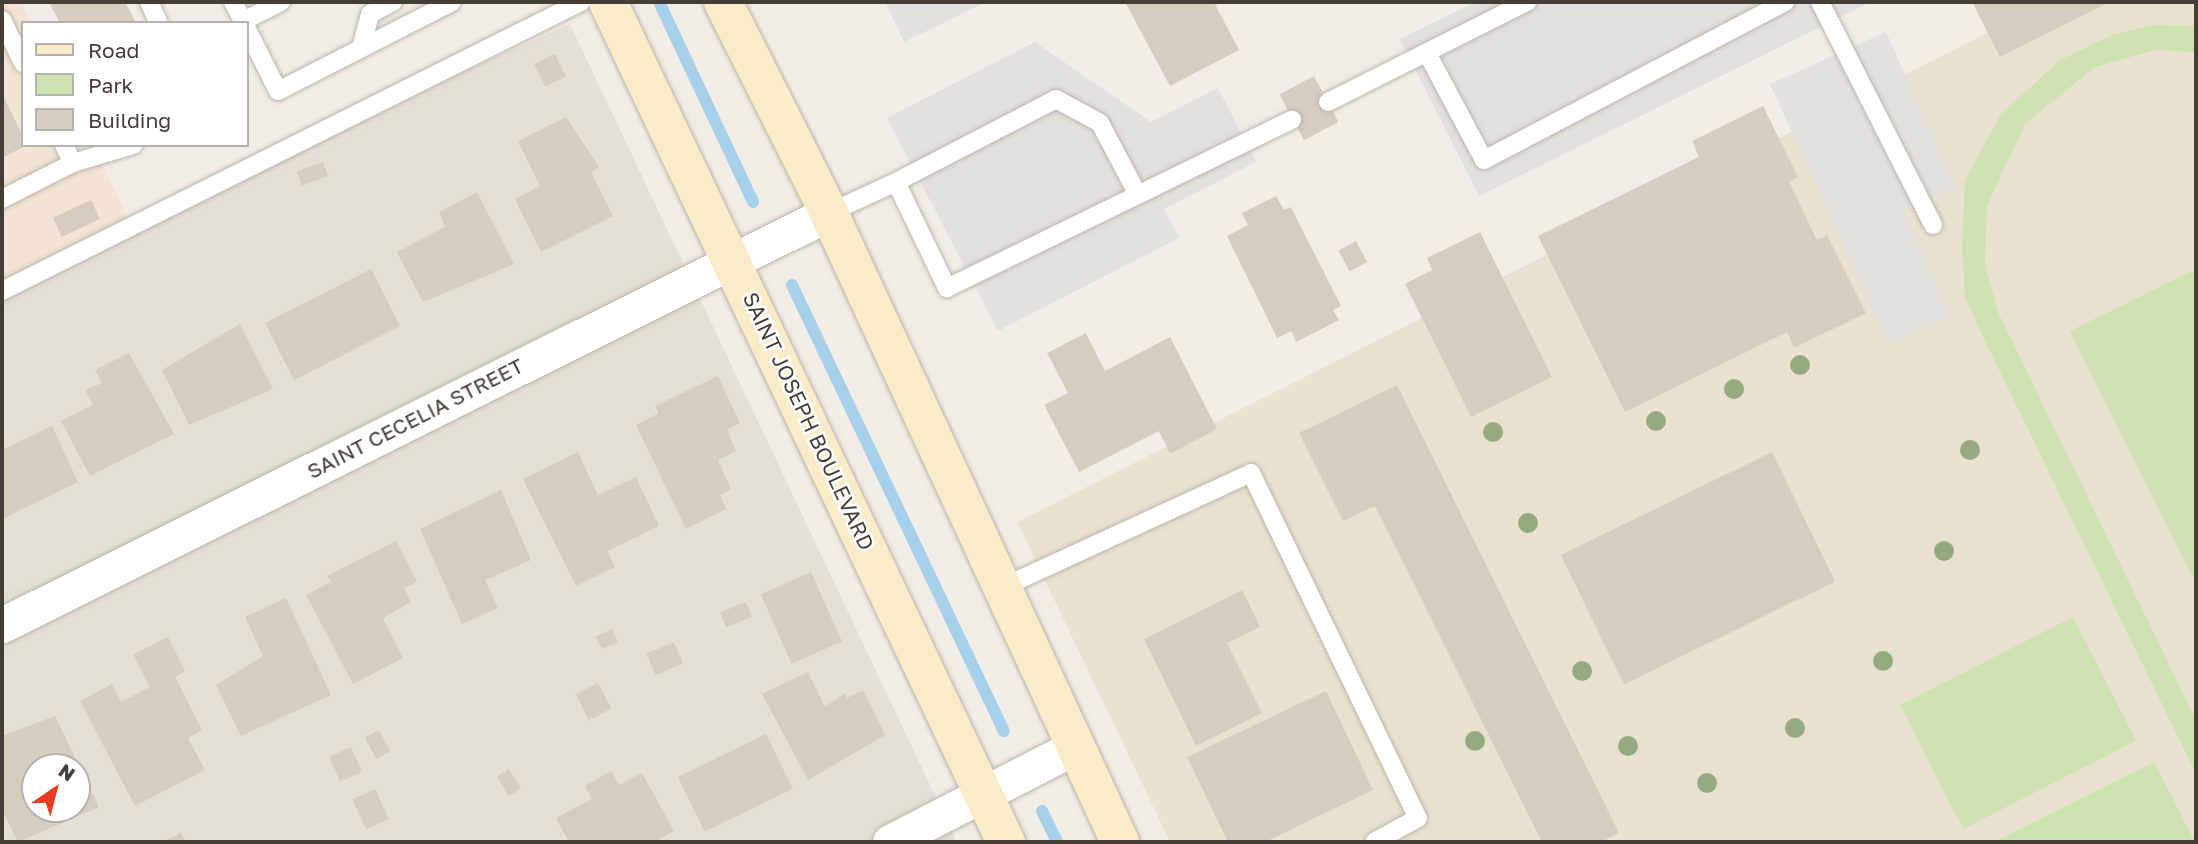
<!DOCTYPE html>
<style>
body{margin:0}
#map{position:relative;width:2198px;height:844px;overflow:hidden;background:#f2eee7;font-family:"Golos Text",sans-serif}
div>[style]{position:absolute}
[style*='--x']{left:calc(var(--x)*1px);top:calc(var(--y)*1px);width:calc(var(--w)*1px);rotate:calc(var(--a)*1deg)}
.residential>*{inset:0;background:#e5e0d5}
.commercial>*{inset:0;background:#f3e4d3}
.education>*{inset:0;background:#eae2d1}
.green>*{inset:0;background:#cfe3b2;transform-origin:0 0}
.parking>*{inset:0;background:#e3e1de}
.stream>*{height:12px;margin:-6px;padding:0 6px;transform-origin:6px;border-radius:6px;background:#a7d1eb}
.building>*{inset:0;background:#d6ccc0;transform-origin:0 0}
.roads{filter:drop-shadow(0 0 2px #bdb5aa) drop-shadow(0 0 2px #bdb5aa)}
.lane>*{height:18px;margin:-9px;padding:0 9px;transform-origin:9px;border-radius:9px;background:#fff}
.street>*{height:35px;margin:-17.5px;padding:0 17.5px;transform-origin:17.5px;border-radius:17.5px;background:#fff}
.secondary>*{height:38px;margin:-19px;padding:0 19px;transform-origin:19px;border-radius:19px;background:#faecc8}
.trees>*{width:20px;height:20px;margin:-10px;border-radius:50%;background:#96aa81}
span{translate:-50% -50%;white-space:nowrap;text-align:center;line-height:1.15;-webkit-text-stroke:5px #fff;paint-order:stroke}
.street-label{font-size:21px;color:#443e36}
.frame{position:absolute;inset:0;border:4px solid #443e36;pointer-events:none}
.legend{position:absolute;left:21px;top:21px;width:228px;height:126px;box-sizing:border-box;background:#fff;border:2px solid #b4b2af;margin:0;padding:9px 12px;list-style:none;font-size:21px;color:#443e36}
.legend li{display:flex;align-items:center;gap:14px;height:35px}
.legend b{width:35px;border:2px solid #b4b2af}
.north{position:absolute;left:21px;top:753px;width:70px;height:70px;box-sizing:border-box;background:#fff;border:2px solid #b4b2af;border-radius:50%;rotate:35deg;font-size:19px;font-weight:700;line-height:28px;text-align:center;color:#443e36}
.north::after{content:'';display:block;margin:auto;width:24px;height:32px;background:#ea3b25;clip-path:polygon(50% 0,100% 100%,50% 72%,0 100%)}
</style>
<div id="map">
<div class="residential">
<div style="clip-path:polygon(evenodd,570px 24px,957px 842px,2px 842px,2px 283px,129px 219px,570px 24px,35px 767px,77px 767px,77px 809px,35px 809px,35px 767px)"></div>
</div>
<div class="commercial">
<div style="clip-path:polygon(2px 2px,21px 2px,31px 23px,23px 23px,23px 145px,92px 145px,129px 219px,2px 283px)"></div>
</div>
<div class="education">
<div style="clip-path:polygon(2049px 2px,2196px 2px,2196px 842px,1170px 842px,1017px 522px)"></div>
</div>
<div class="green">
<div style="clip-path:polygon(2156px 25px,2196px 26px,2196px 52px,2155px 50px,2095px 67px,2025px 124px,1987px 205px,1985px 264px,1998px 312px,2196px 720px,2196px 774px,1984px 339px,1965px 297px,1962px 246px,1965px 180px,2001px 114px,2060px 60px,2114px 34px)"></div>
<div style="clip-path:polygon(2196px 269px,2196px 583px,2070px 331px)"></div>
<div style="left:2073px;top:617px;width:139px;height:194px;rotate:63deg"></div>
<div style="clip-path:polygon(2154px 762px,2195px 842px,1994px 842px)"></div>
</div>
<div class="parking">
<div style="clip-path:polygon(885px 2px,986px 2px,904px 42px)"></div>
<div style="clip-path:polygon(1475px 2px,1871px 2px,1479px 196px,1400px 39px)"></div>
<div style="clip-path:polygon(1886px 32px,1956px 187px,1903px 210px,1950px 316px,1888px 344px,1770px 84px)"></div>
<div style="clip-path:polygon(1035px 42px,1151px 122px,1218px 88px,1256px 162px,1164px 209px,1179px 238px,998px 331px,887px 118px)"></div>
</div>
<div class="stream">
<div style="--x:659;--y:2;--w:221;--a:64.8"></div>
<div style="--x:792;--y:285;--w:494;--a:64.6"></div>
<div style="--x:1042;--y:811;--w:34;--a:64"></div>
</div>
<div class="building">
<div style="clip-path:polygon(49px 2px,125px 2px,136px 23px,60px 23px)"></div>
<div style="clip-path:polygon(1125px 2px,1214px 2px,1239px 50px,1170px 86px)"></div>
<div style="clip-path:polygon(1972px 2px,2110px 2px,2000px 57px)"></div>
<div style="left:555px;top:54px;width:25px;height:23px;rotate:64deg"></div>
<div style="left:1314px;top:76px;width:52px;height:39px;rotate:62deg"></div>
<div style="clip-path:polygon(2px 93px,27px 145px,2px 158px)"></div>
<div style="clip-path:polygon(1763px 106px,1798px 177px,1789px 182px,1817px 240px,1827px 235px,1866px 313px,1794px 348px,1787px 332px,1625px 412px,1538px 236px,1699px 157px,1692px 141px)"></div>
<div style="clip-path:polygon(566px 117px,599px 167px,591px 172px,613px 216px,541px 252px,515px 199px,540px 186px,518px 141px)"></div>
<div style="left:323px;top:162px;width:15px;height:28px;rotate:70deg"></div>
<div style="clip-path:polygon(477px 192px,514px 264px,423px 302px,397px 252px,445px 227px,439px 212px)"></div>
<div style="clip-path:polygon(1276px 196px,1284px 210px,1291px 207px,1341px 306px,1333px 310px,1339px 320px,1296px 342px,1291px 331px,1277px 338px,1227px 236px,1248px 225px,1242px 213px)"></div>
<div style="left:91px;top:200px;width:21px;height:42px;rotate:65deg"></div>
<div style="clip-path:polygon(1480px 232px,1552px 377px,1471px 417px,1405px 284px,1432px 270px,1427px 258px)"></div>
<div style="left:1356px;top:241px;width:24px;height:20px;rotate:62deg"></div>
<div style="left:371px;top:269px;width:64px;height:119px;rotate:63deg"></div>
<div style="clip-path:polygon(240px 324px,273px 389px,189px 425px,162px 370px)"></div>
<div style="clip-path:polygon(1086px 333px,1105px 371px,1170px 337px,1217px 429px,1170px 454px,1159px 431px,1079px 472px,1044px 405px,1068px 393px,1047px 353px)"></div>
<div style="clip-path:polygon(129px 353px,174px 434px,90px 476px,61px 421px,93px 405px,85px 390px,102px 383px,95px 370px)"></div>
<div style="clip-path:polygon(718px 376px,740px 423px,727px 430px,736px 451px,718px 460px,731px 489px,720px 495px,726px 509px,686px 529px,636px 425px,659px 413px,655px 406px)"></div>
<div style="clip-path:polygon(1397px 385px,1619px 833px,1601px 842px,1542px 842px,1375px 506px,1343px 521px,1299px 433px)"></div>
<div style="clip-path:polygon(52px 426px,78px 482px,2px 519px,2px 450px)"></div>
<div style="clip-path:polygon(578px 452px,598px 495px,636px 477px,659px 526px,607px 551px,615px 567px,576px 586px,523px 479px)"></div>
<div style="left:1772px;top:452px;width:144px;height:235px;rotate:64deg"></div>
<div style="clip-path:polygon(501px 490px,531px 560px,485px 580px,498px 608px,462px 624px,420px 529px)"></div>
<div style="clip-path:polygon(396px 541px,417px 582px,404px 588px,411px 602px,383px 618px,403px 658px,353px 684px,306px 595px,331px 582px,327px 576px)"></div>
<div style="left:811px;top:572px;width:76px;height:55px;rotate:66deg"></div>
<div style="clip-path:polygon(1242px 590px,1260px 627px,1227px 643px,1262px 713px,1196px 746px,1144px 639px)"></div>
<div style="clip-path:polygon(286px 598px,331px 695px,241px 736px,216px 685px,263px 656px,245px 617px)"></div>
<div style="left:746px;top:602px;width:16px;height:28px;rotate:68deg"></div>
<div style="left:612px;top:629px;width:14px;height:18px;rotate:65deg"></div>
<div style="clip-path:polygon(168px 637px,185px 671px,175px 677px,202px 730px,188px 738px,205px 770px,135px 806px,80px 701px,112px 684px,121px 702px,150px 687px,133px 655px)"></div>
<div style="left:674px;top:642px;width:23px;height:30px;rotate:67deg"></div>
<div style="clip-path:polygon(808px 672px,825px 707px,845px 693px,847px 698px,863px 690px,885px 735px,808px 780px,762px 694px)"></div>
<div style="left:598px;top:683px;width:29px;height:25px;rotate:63deg"></div>
<div style="clip-path:polygon(1326px 691px,1373px 790px,1265px 842px,1228px 842px,1187px 757px)"></div>
<div style="clip-path:polygon(evenodd,55px 716px,99px 807px,18px 842px,2px 810px,2px 736px,55px 716px,35px 767px,77px 767px,77px 809px,35px 809px,35px 767px)"></div>
<div style="left:379px;top:730px;width:24px;height:16px;rotate:62deg"></div>
<div style="left:766px;top:734px;width:61px;height:98px;rotate:64deg"></div>
<div style="left:351px;top:747px;width:27px;height:24px;rotate:66deg"></div>
<div style="left:509px;top:769px;width:23px;height:14px;rotate:59deg"></div>
<div style="clip-path:polygon(611px 771px,619px 785px,642px 773px,674px 831px,654px 842px,569px 842px,556px 818px,592px 799px,585px 786px)"></div>
<div style="left:375px;top:789px;width:33px;height:25px;rotate:65deg"></div>
<div style="clip-path:polygon(181px 833px,186px 842px,161px 842px)"></div>
</div>
<div class="roads">
<div class="lane">
<div style="--x:149;--y:2;--w:23;--a:65"></div>
<div style="--x:233;--y:2;--w:24;--a:62"></div>
<div style="--x:1820;--y:2;--w:250;--a:63.1"></div>
<div style="--x:2;--y:20;--w:48;--a:64"></div>
<div style="--x:243;--y:21;--w:42;--a:-26.6"></div>
<div style="--x:247;--y:29;--w:69;--a:63.4"></div>
<div style="--x:278;--y:91;--w:195;--a:-27.1"></div>
<div style="--x:361;--y:48;--w:35;--a:-75"></div>
<div style="--x:370;--y:14;--w:26;--a:-28"></div>
<div style="--x:1427;--y:53;--w:121;--a:62"></div>
<div style="--x:1484;--y:160;--w:340;--a:-27.7"></div>
<div style="--x:1328;--y:102;--w:223;--a:-26.7"></div>
<div style="--x:73;--y:163;--w:63;--a:-16.7"></div>
<div style="--x:896;--y:182;--w:180;--a:-27.4"></div>
<div style="--x:1056;--y:99;--w:50;--a:28.6"></div>
<div style="--x:1100;--y:123;--w:81;--a:62.2"></div>
<div style="--x:2;--y:199;--w:80;--a:-26.9"></div>
<div style="--x:73;--y:163;--w:20;--a:-117"></div>
<div style="--x:829;--y:213;--w:74;--a:-24.8"></div>
<div style="--x:896;--y:182;--w:118;--a:64.3"></div>
<div style="--x:947;--y:288;--w:384;--a:-26"></div>
<div style="--x:2;--y:291;--w:647;--a:-26.53"></div>
<div style="--x:1001;--y:588;--w:275;--a:-24.7"></div>
<div style="--x:1251;--y:473;--w:383;--a:64.2"></div>
<div style="--x:1418;--y:818;--w:50;--a:151.4"></div>
</div>
<div class="street">
<div style="--x:2;--y:625;--w:924;--a:-26.48"></div>
<div style="--x:890;--y:842;--w:208;--a:-27.2"></div>
</div>
<div class="secondary">
<div style="--x:608;--y:2;--w:930;--a:64.65"></div>
<div style="--x:723;--y:2;--w:236;--a:63.3"></div>
<div style="--x:829;--y:213;--w:693;--a:65.17"></div>
</div>
</div>
<div class="trees">
<div style="left:1800px;top:365px"></div>
<div style="left:1734px;top:389px"></div>
<div style="left:1656px;top:421px"></div>
<div style="left:1493px;top:432px"></div>
<div style="left:1970px;top:450px"></div>
<div style="left:1528px;top:523px"></div>
<div style="left:1944px;top:551px"></div>
<div style="left:1883px;top:661px"></div>
<div style="left:1582px;top:671px"></div>
<div style="left:1795px;top:728px"></div>
<div style="left:1475px;top:741px"></div>
<div style="left:1628px;top:746px"></div>
<div style="left:1707px;top:783px"></div>
</div>
<div class="street-label">
<span style="left:415px;top:418px;rotate:-27deg">SAINT CECELIA STREET</span>
<span style="left:809px;top:421px;rotate:65deg">SAINT JOSEPH BOULEVARD</span>
</div>
<div class="frame"></div>
<ul class="legend">
<li><b style="height:9px;background:#faecc8"></b>Road</li>
<li><b style="height:19px;background:#cfe3b2"></b>Park</li>
<li><b style="height:19px;background:#d6ccc0"></b>Building</li>
</ul>
<div class="north">N</div>
</div>
